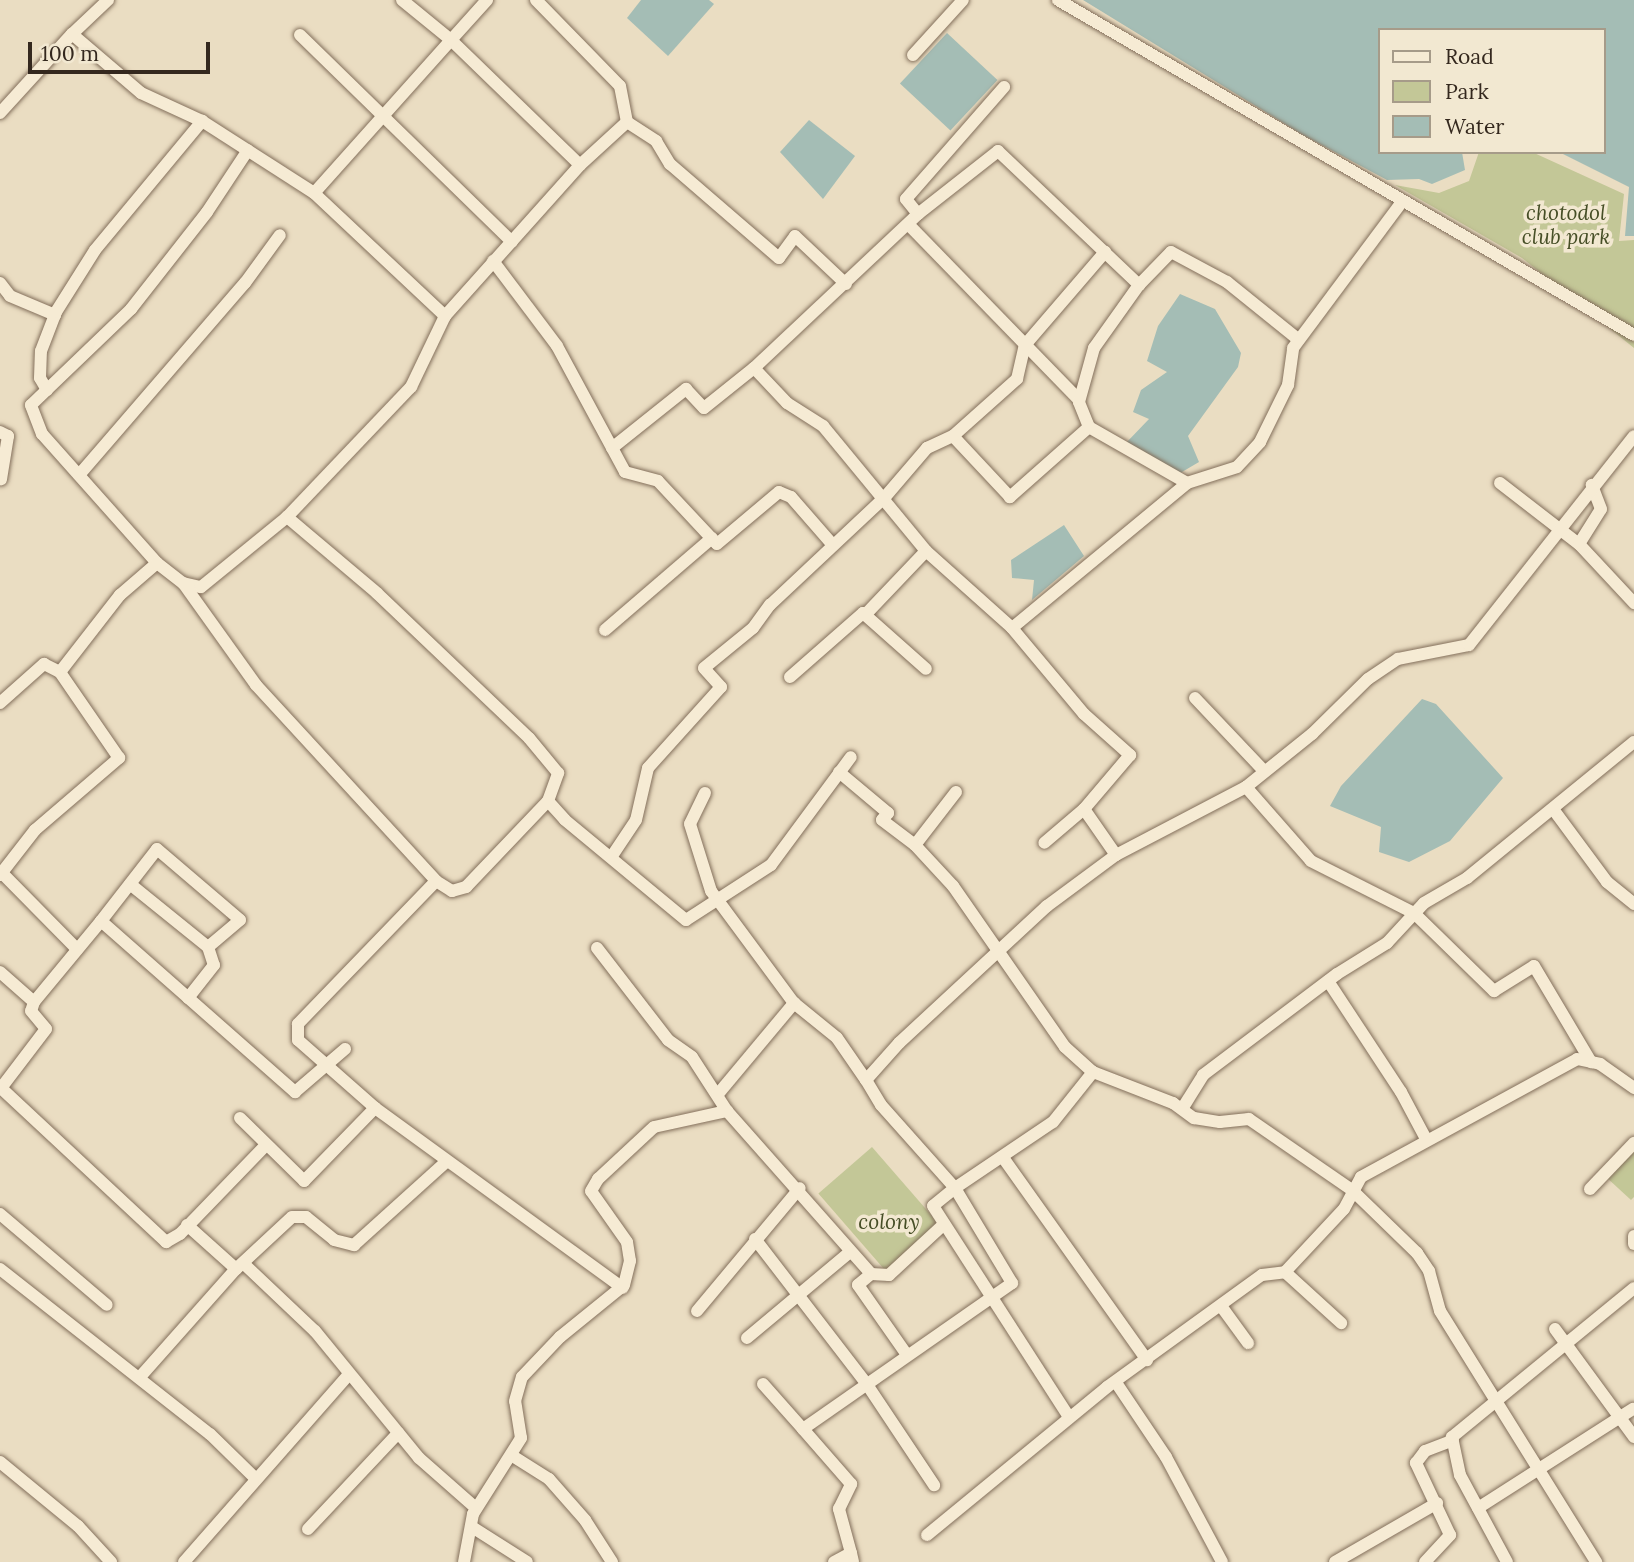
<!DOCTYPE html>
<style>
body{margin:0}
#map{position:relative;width:1634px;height:1562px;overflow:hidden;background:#eaddc2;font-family:Lora,serif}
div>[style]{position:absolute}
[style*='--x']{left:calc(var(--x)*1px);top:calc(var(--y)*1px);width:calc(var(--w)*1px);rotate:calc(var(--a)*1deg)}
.green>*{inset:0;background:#c3c797;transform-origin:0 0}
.water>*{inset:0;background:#a4bdb5;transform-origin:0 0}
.roads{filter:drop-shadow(0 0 2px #836f5b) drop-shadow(0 0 2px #836f5b)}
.street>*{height:12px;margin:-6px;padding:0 6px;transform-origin:6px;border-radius:6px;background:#f6ebd4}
span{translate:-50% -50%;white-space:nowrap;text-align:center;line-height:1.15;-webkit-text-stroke:7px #f2e8d1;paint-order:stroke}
.park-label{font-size:21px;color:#464e26;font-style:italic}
.legend{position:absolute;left:1378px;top:28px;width:228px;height:126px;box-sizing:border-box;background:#f2e8d1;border:2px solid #a69b89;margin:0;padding:9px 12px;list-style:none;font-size:21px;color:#34281e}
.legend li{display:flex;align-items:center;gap:14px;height:35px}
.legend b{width:35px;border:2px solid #a69b89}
.scale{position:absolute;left:28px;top:42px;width:182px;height:32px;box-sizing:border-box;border:4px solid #34281e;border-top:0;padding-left:9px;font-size:21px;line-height:24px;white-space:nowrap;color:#34281e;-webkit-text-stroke:5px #f2e8d1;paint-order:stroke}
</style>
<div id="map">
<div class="green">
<div style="clip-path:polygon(1479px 152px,1532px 152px,1624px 194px,1619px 241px,1634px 240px,1634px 348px,1522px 258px,1395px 185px,1439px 193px,1469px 181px)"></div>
<div style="left:872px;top:1147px;width:106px;height:71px;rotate:49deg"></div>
<div style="clip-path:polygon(1634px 1150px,1634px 1197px,1631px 1200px,1606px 1177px)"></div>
</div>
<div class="water">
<div style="clip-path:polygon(641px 0,709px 0,714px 4px,668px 56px,627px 18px)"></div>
<div style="clip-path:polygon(1083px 0,1634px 0,1634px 236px,1625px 236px,1629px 187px,1559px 152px,1604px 152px,1604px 30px,1380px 30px,1380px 152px,1462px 152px,1465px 170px,1432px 184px,1419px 179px,1387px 180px,1303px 135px)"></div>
<div style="left:947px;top:33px;width:69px;height:69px;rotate:43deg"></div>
<div style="clip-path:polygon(809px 120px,855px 156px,823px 199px,780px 152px)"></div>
<div style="clip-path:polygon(1180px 294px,1215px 309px,1241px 353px,1238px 367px,1188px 436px,1199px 462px,1170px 479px,1125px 444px,1149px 419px,1133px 412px,1141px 390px,1167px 372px,1147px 361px,1158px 326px)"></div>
<div style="clip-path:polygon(1064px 525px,1084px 556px,1032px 600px,1034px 580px,1012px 578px,1011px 560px)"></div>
<div style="clip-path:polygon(1422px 699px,1436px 704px,1503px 778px,1450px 841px,1409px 862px,1379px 852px,1381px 827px,1330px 806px,1341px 786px)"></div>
</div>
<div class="roads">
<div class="street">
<div style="--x:108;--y:0;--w:50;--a:136.6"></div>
<div style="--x:72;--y:34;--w:91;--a:40.5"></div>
<div style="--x:141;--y:93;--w:67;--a:24.7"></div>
<div style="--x:202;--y:121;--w:133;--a:32.7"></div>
<div style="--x:402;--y:0;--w:63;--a:39.2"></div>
<div style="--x:451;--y:40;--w:205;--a:131.8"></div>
<div style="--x:314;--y:193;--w:180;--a:43.2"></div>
<div style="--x:536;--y:0;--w:120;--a:45.7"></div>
<div style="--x:620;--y:86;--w:37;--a:79"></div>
<div style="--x:627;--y:122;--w:35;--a:33"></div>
<div style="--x:656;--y:141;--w:27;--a:59"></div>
<div style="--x:670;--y:164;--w:144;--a:40.8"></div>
<div style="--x:779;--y:258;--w:27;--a:-54"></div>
<div style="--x:795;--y:236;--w:70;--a:43.3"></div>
<div style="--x:1058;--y:0;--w:666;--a:30.18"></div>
<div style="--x:300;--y:35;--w:296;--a:44.3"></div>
<div style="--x:913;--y:55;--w:74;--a:-47.7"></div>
<div style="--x:0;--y:113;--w:107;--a:-47.7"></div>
<div style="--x:580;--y:165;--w:64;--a:-42.5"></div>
<div style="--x:918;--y:214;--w:19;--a:-129"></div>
<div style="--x:906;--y:199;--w:149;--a:-48.8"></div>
<div style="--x:908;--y:224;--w:245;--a:45.8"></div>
<div style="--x:493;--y:261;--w:106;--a:53"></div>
<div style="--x:557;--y:346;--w:143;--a:61.6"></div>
<div style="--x:625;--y:472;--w:34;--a:15"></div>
<div style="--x:658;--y:481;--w:86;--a:46.9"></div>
<div style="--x:717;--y:544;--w:81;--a:-40"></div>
<div style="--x:779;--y:492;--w:13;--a:23"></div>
<div style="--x:791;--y:497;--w:62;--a:48.9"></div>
<div style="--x:0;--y:283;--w:16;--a:52"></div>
<div style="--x:10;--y:296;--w:49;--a:22.9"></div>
<div style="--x:754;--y:368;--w:48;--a:46.7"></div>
<div style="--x:787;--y:403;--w:43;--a:32.6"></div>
<div style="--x:823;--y:426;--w:162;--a:50.5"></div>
<div style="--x:926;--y:551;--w:115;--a:41.8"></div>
<div style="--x:1012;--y:628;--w:112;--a:50.1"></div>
<div style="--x:1084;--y:714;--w:62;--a:41.7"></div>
<div style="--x:1130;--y:755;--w:71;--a:130.4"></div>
<div style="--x:1084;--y:809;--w:52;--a:139.6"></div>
<div style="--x:47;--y:390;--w:14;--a:-120"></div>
<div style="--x:40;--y:378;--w:27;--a:-88"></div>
<div style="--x:41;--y:351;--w:42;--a:-69"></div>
<div style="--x:56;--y:312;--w:73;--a:-57.8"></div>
<div style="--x:95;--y:250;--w:168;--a:-50.3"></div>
<div style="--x:1089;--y:427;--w:106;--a:138.5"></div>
<div style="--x:1010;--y:497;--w:83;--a:-133.1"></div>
<div style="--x:953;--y:436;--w:86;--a:-41.7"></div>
<div style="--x:1017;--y:379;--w:35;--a:-77"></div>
<div style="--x:1025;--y:345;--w:123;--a:-49.3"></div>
<div style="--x:0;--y:432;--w:9;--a:27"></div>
<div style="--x:8;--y:436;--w:44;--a:99.2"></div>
<div style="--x:612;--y:448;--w:95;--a:-38.6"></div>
<div style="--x:686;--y:389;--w:26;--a:47"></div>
<div style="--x:704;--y:408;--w:64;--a:-38.7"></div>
<div style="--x:754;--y:368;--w:225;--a:-43.2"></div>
<div style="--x:918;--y:214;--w:102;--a:-38.2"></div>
<div style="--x:998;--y:151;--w:195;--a:43.5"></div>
<div style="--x:79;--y:475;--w:254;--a:-49.2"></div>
<div style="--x:245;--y:283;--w:59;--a:-53.9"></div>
<div style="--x:1187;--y:483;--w:113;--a:-150.3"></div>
<div style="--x:1089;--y:427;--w:27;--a:-112"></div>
<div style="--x:1079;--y:402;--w:56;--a:-74.5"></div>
<div style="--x:1094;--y:348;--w:77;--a:-54.5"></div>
<div style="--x:1139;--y:285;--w:46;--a:-45.9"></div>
<div style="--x:1171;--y:252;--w:64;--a:28.2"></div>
<div style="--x:1227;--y:282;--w:92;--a:38.9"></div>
<div style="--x:1500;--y:483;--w:100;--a:37.7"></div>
<div style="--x:1579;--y:544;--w:81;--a:47"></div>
<div style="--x:1579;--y:544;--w:41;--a:-57.8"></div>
<div style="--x:1601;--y:509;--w:26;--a:-111"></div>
<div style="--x:157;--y:563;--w:173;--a:-131.7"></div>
<div style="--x:42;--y:434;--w:31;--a:-111"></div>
<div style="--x:31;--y:405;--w:139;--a:-43.8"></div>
<div style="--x:131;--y:309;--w:123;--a:-51.9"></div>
<div style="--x:207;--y:212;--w:74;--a:-56.5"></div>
<div style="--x:183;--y:583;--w:125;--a:54.4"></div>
<div style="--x:256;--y:685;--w:266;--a:47.4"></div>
<div style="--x:436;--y:881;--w:19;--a:32"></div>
<div style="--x:452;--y:891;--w:15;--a:-16"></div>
<div style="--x:466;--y:887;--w:119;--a:-46.4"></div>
<div style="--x:548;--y:801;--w:30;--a:-70"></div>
<div style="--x:558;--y:773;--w:45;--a:-129.6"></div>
<div style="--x:529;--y:738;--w:210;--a:-136.4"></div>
<div style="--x:377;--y:593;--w:118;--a:-139.8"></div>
<div style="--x:866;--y:614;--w:87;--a:-46.4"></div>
<div style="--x:1012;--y:628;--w:227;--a:-39.6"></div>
<div style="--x:1187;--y:483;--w:52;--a:-17.7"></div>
<div style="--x:1237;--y:467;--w:34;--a:-47"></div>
<div style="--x:1260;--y:442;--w:64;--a:-63.8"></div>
<div style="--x:1288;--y:385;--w:37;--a:-82"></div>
<div style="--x:1293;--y:348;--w:182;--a:-53.3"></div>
<div style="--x:605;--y:630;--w:141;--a:-40.7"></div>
<div style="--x:790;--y:677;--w:97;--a:-41.2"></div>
<div style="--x:863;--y:613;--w:84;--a:41.6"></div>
<div style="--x:1195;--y:698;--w:99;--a:46.6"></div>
<div style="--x:0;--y:703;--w:59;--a:-41.6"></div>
<div style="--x:44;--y:664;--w:18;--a:27"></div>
<div style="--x:60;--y:672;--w:98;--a:-52.1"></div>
<div style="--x:120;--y:595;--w:49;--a:-40.9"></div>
<div style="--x:157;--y:563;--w:33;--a:38"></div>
<div style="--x:183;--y:583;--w:18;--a:13"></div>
<div style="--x:201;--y:587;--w:111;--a:-39.1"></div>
<div style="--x:287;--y:517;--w:180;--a:-46.4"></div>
<div style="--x:411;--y:387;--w:79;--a:-64.4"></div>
<div style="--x:445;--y:316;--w:203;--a:-48.2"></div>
<div style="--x:580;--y:165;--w:180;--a:-135.9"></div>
<div style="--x:451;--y:40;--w:54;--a:-48"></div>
<div style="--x:839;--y:772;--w:64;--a:39.9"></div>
<div style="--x:888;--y:813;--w:9;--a:131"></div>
<div style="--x:882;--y:820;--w:41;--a:37.1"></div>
<div style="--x:915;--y:845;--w:56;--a:47.2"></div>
<div style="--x:953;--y:886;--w:196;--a:55.2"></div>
<div style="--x:1065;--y:1047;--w:38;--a:42"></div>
<div style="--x:1093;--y:1072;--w:86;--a:21.2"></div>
<div style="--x:1173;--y:1103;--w:26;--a:36"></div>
<div style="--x:1194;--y:1118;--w:26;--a:9"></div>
<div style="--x:1220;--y:1122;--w:29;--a:-6"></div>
<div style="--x:1249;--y:1119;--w:125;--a:34.6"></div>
<div style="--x:1352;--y:1190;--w:91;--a:44.1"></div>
<div style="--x:1417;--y:1253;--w:22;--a:56"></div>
<div style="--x:1429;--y:1271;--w:41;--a:74.6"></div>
<div style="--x:1440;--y:1311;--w:296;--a:58.1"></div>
<div style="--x:1246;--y:787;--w:98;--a:48.7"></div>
<div style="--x:1311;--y:861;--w:115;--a:26.8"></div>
<div style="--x:1414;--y:913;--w:112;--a:44.3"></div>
<div style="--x:1494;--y:991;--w:47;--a:-32"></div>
<div style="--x:1534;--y:966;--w:112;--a:59.3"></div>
<div style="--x:705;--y:793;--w:34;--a:116"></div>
<div style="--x:690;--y:824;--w:70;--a:72.6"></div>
<div style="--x:711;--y:891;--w:139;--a:53.5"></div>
<div style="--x:794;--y:1003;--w:55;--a:39.1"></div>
<div style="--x:837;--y:1038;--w:51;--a:55.4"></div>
<div style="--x:866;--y:1080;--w:50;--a:-48.3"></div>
<div style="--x:899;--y:1043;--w:202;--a:-42.8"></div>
<div style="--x:1047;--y:906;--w:86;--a:-36.5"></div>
<div style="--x:1116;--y:855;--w:147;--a:-27.6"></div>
<div style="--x:1246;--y:787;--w:85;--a:-38.8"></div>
<div style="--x:1312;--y:734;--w:78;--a:-44.5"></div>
<div style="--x:1368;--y:679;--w:36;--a:-34"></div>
<div style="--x:1398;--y:659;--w:72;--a:-11.2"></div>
<div style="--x:1469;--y:645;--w:266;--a:-51.7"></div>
<div style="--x:548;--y:801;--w:25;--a:48"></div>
<div style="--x:565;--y:820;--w:157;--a:39.6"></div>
<div style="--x:686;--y:920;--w:101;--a:-32.9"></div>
<div style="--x:771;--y:865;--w:134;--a:-53.5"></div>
<div style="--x:1084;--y:809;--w:56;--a:55.2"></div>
<div style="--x:1553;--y:809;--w:91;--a:53.5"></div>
<div style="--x:1607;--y:882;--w:35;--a:39"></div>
<div style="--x:915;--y:845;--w:67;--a:-52.3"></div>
<div style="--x:612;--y:856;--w:43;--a:-56.3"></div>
<div style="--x:636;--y:820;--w:53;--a:-77"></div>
<div style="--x:648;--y:768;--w:109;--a:-48"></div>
<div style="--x:721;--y:687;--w:25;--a:-132"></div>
<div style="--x:704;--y:668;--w:63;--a:-39.2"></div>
<div style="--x:753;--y:628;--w:29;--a:-54"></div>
<div style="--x:770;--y:605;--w:158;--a:-43.2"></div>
<div style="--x:885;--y:497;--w:65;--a:-49.4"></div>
<div style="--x:927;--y:448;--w:29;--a:-25"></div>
<div style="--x:2;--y:873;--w:107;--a:45.4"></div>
<div style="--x:0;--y:875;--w:57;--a:-52.1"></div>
<div style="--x:35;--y:830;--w:111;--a:-40.6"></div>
<div style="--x:119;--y:758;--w:104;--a:-124.5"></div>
<div style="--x:436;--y:881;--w:199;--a:134"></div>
<div style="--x:298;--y:1024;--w:16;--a:90"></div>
<div style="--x:298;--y:1040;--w:103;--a:41.4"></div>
<div style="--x:375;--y:1108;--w:306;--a:36"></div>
<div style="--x:130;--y:884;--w:100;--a:38.9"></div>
<div style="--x:101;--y:921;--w:91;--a:-52.1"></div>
<div style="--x:157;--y:849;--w:109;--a:40.5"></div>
<div style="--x:240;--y:920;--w:42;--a:139.8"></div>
<div style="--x:208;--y:947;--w:19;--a:72"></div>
<div style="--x:214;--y:965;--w:42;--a:128.2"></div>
<div style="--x:597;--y:948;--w:116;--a:52.3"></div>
<div style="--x:668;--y:1040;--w:29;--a:35"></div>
<div style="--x:692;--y:1057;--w:64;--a:57.1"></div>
<div style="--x:727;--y:1111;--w:217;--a:48.5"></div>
<div style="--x:871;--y:1274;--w:18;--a:3"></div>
<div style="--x:889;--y:1275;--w:75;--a:-42.8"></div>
<div style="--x:0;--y:972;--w:45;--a:41.4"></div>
<div style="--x:34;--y:1002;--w:105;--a:-50.4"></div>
<div style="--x:101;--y:921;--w:259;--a:41.4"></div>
<div style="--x:295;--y:1092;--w:66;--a:-40.7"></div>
<div style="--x:1328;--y:981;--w:133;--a:56.7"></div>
<div style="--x:1401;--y:1092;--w:53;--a:62"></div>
<div style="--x:34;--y:1002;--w:9;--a:108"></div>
<div style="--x:31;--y:1011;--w:23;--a:50"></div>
<div style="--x:46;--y:1029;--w:74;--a:127.3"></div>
<div style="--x:1;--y:1088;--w:226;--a:43"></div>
<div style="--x:166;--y:1242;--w:16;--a:-30"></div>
<div style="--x:180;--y:1234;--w:122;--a:-46"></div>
<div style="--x:866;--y:1080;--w:29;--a:59"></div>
<div style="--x:881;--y:1105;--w:111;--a:48.3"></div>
<div style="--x:955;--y:1188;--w:28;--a:141"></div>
<div style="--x:933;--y:1206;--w:251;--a:57.2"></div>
<div style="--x:718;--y:1094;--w:119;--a:-50.1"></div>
<div style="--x:1182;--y:1109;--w:40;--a:-58"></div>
<div style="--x:1203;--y:1075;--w:168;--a:-37"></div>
<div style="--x:1337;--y:974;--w:59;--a:-31.8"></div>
<div style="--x:1387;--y:943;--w:54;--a:-47.2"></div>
<div style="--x:1424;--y:903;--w:50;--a:-30.2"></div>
<div style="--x:1467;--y:878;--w:215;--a:-39.2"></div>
<div style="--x:240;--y:1118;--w:90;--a:44.5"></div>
<div style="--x:304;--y:1181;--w:102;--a:-45.8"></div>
<div style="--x:1004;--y:1159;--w:247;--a:54.6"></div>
<div style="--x:1590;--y:1189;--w:64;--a:-46.3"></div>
<div style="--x:0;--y:1214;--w:140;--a:40.4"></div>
<div style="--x:187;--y:1225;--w:66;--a:41.9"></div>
<div style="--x:1634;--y:1236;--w:8;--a:90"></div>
<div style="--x:755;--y:1239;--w:182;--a:52.4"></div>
<div style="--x:866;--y:1383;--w:123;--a:56.3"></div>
<div style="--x:243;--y:1263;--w:99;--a:43.4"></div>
<div style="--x:315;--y:1331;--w:164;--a:50.7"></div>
<div style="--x:419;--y:1458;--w:76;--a:41.3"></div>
<div style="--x:0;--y:1269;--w:267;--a:38.2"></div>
<div style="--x:210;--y:1434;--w:63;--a:44.4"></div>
<div style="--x:1285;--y:1272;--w:76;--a:42.3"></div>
<div style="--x:871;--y:1274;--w:17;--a:140"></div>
<div style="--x:858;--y:1285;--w:85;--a:55"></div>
<div style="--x:1221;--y:1306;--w:46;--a:53.9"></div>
<div style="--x:697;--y:1311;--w:160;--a:-50.1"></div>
<div style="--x:1555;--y:1329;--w:134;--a:53.8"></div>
<div style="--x:747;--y:1338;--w:134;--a:-39.9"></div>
<div style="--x:140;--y:1377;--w:144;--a:-48.4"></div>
<div style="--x:236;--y:1269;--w:76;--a:-42.9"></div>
<div style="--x:292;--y:1217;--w:14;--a:0"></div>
<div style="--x:306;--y:1217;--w:36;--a:39"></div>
<div style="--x:334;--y:1240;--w:21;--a:14"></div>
<div style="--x:354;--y:1245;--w:125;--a:-42.1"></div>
<div style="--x:763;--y:1384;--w:60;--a:48.4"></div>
<div style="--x:1117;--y:1384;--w:88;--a:56.1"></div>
<div style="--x:1166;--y:1457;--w:119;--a:61.9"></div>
<div style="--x:511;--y:1455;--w:45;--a:32.3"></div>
<div style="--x:549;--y:1479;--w:55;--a:48.7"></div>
<div style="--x:585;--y:1520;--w:50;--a:57.3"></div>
<div style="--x:0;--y:1462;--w:101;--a:39.4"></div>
<div style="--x:78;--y:1526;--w:49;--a:47.5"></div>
<div style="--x:1478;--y:1508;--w:184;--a:-32.6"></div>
<div style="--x:472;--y:1527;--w:65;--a:32.5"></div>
<div style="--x:308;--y:1529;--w:132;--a:-46.8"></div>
<div style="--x:927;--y:1535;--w:233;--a:-39.4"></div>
<div style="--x:1107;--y:1387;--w:191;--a:-35.9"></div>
<div style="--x:1262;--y:1275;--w:23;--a:-7"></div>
<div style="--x:1285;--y:1272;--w:86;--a:-46.9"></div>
<div style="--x:1344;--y:1209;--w:36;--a:-62"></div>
<div style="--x:1361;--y:1177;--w:246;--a:-28.6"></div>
<div style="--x:1577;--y:1059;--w:24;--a:12"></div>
<div style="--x:1600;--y:1064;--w:42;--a:35.2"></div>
<div style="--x:851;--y:1553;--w:46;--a:-105.3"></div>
<div style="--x:839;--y:1509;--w:28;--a:-64"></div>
<div style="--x:851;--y:1484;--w:73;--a:-131.1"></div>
<div style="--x:803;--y:1429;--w:255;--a:-34.9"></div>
<div style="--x:1012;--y:1283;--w:111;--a:-121"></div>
<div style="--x:955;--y:1188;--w:118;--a:-34"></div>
<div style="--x:1053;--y:1122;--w:64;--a:-51.3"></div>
<div style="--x:184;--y:1562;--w:250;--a:-48.7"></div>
<div style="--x:464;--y:1562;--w:49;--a:-79.4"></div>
<div style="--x:473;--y:1514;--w:90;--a:-57.7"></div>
<div style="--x:521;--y:1438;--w:37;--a:-99"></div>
<div style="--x:515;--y:1401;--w:25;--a:-74"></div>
<div style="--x:522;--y:1377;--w:55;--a:-46.5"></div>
<div style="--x:560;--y:1337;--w:82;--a:-39.1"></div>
<div style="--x:624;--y:1285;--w:25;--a:-76"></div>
<div style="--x:630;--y:1261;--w:19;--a:-99"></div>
<div style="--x:627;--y:1242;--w:62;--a:-125.2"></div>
<div style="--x:591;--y:1191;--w:14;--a:-60"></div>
<div style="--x:598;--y:1179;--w:76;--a:-42.9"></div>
<div style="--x:654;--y:1127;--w:75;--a:-12.4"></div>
<div style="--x:834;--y:1562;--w:19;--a:-28"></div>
<div style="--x:851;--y:1553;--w:9;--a:77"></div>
<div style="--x:1335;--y:1562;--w:118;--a:-30"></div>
<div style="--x:1425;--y:1562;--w:37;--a:-47"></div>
<div style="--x:1450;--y:1535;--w:80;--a:-115.3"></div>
<div style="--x:1416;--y:1463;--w:15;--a:-53"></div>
<div style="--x:1425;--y:1451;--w:30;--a:-21"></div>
<div style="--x:1507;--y:1562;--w:99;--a:-118.4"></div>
<div style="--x:1460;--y:1475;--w:39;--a:-102"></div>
<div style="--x:1452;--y:1437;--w:235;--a:-39.3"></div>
</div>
</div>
<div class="park-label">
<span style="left:1566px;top:225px">chotodol<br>club park</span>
<span style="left:889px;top:1222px">colony</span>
</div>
<ul class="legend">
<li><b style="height:9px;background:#f6ebd4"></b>Road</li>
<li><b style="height:19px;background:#c3c797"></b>Park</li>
<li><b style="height:19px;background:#a4bdb5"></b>Water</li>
</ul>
<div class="scale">100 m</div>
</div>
